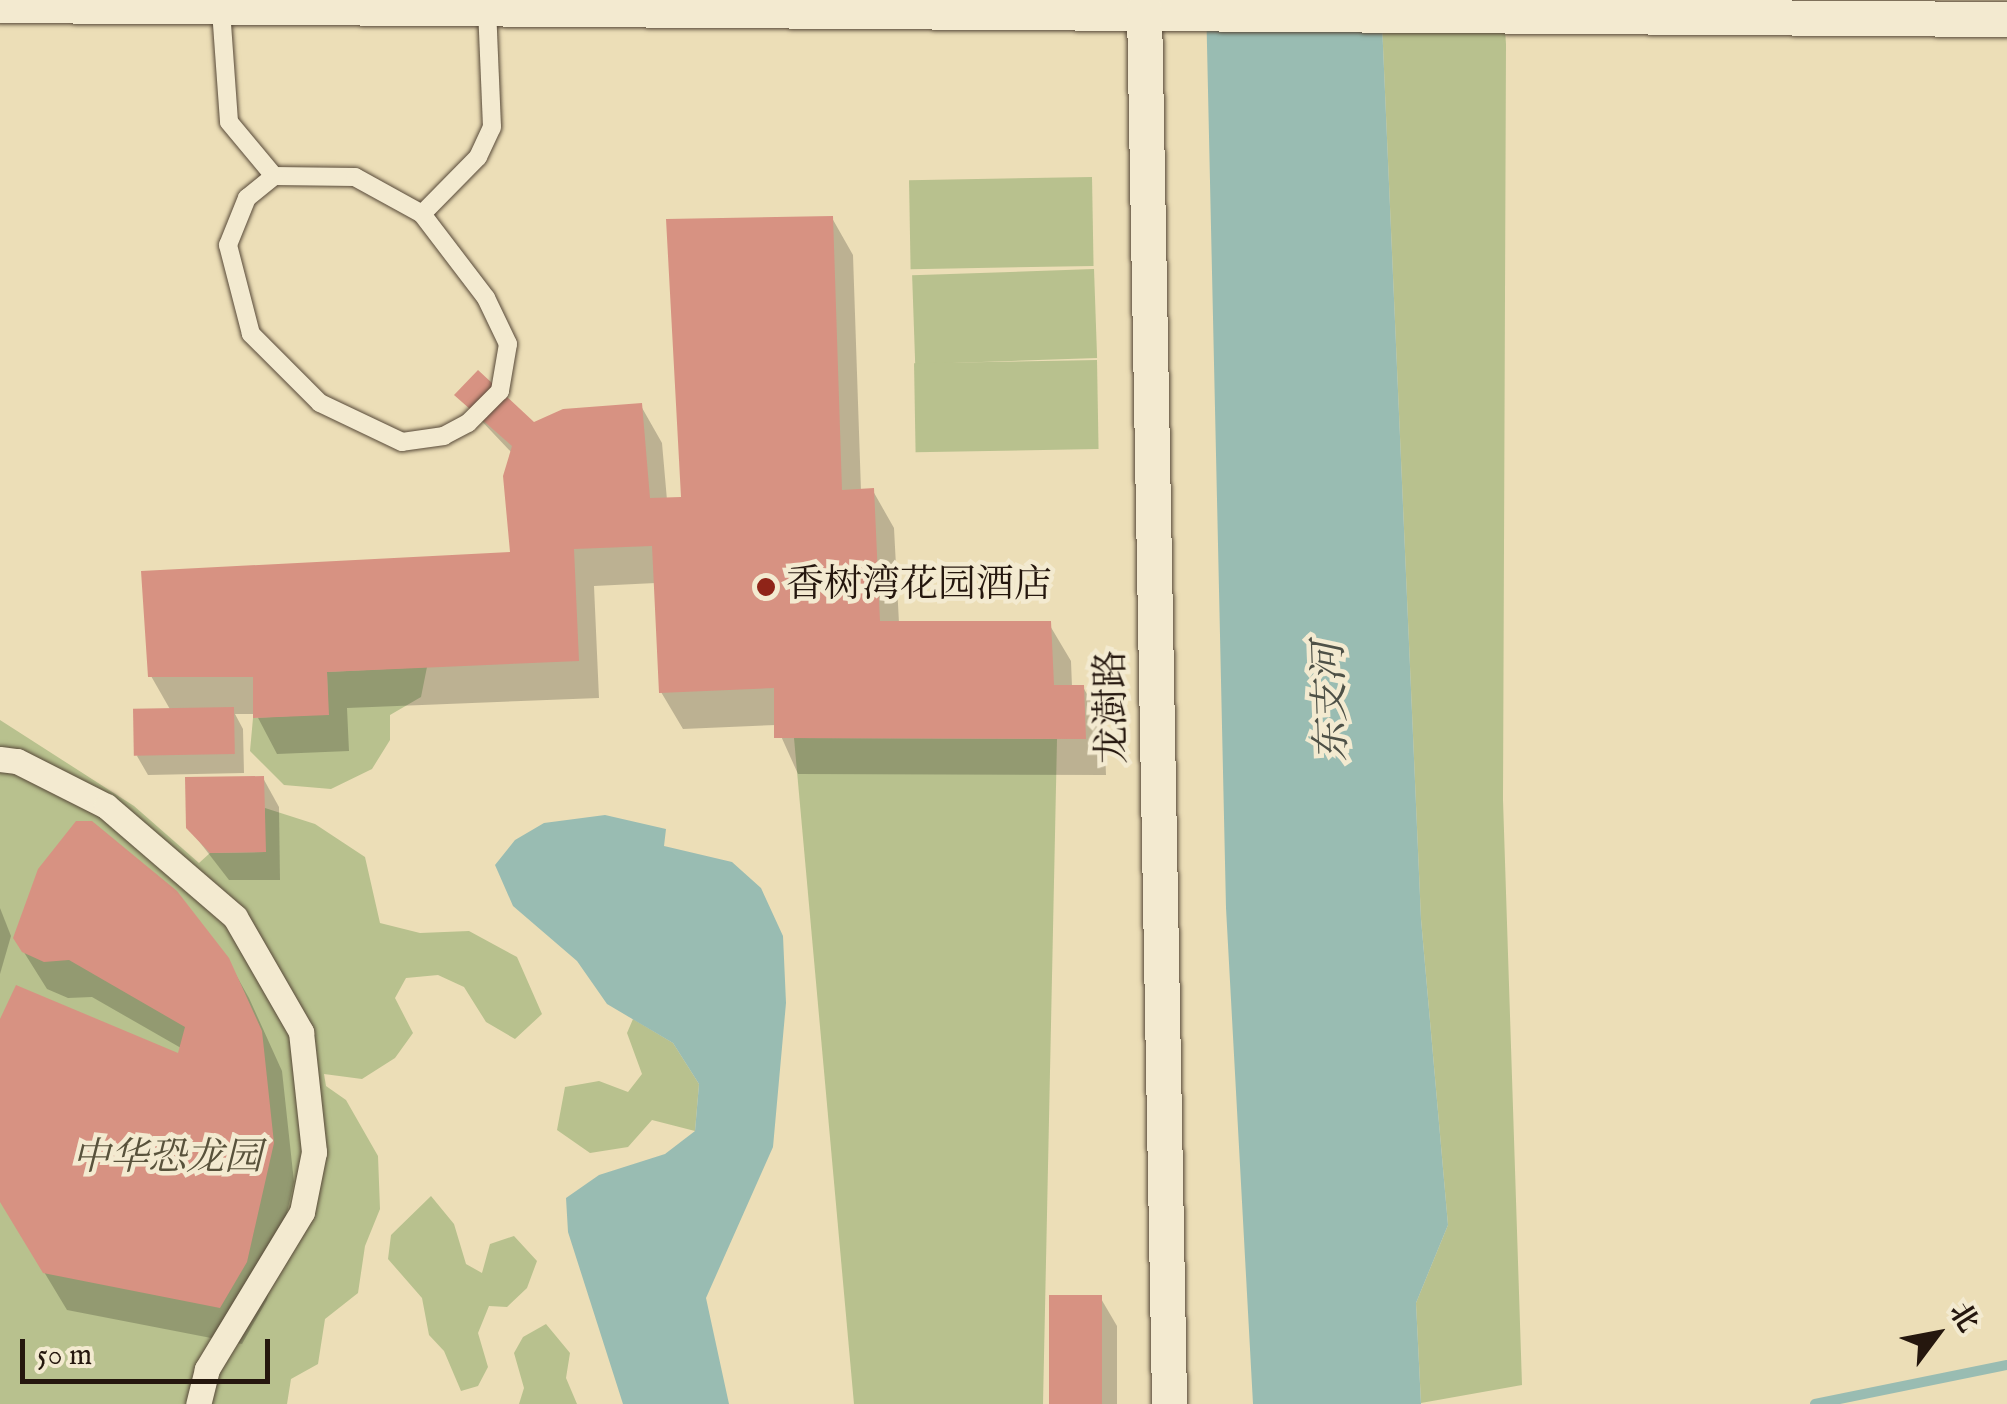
<!DOCTYPE html>
<meta charset="utf-8">
<style>
body{margin:0}
#map{position:relative;width:2007px;height:1404px;overflow:hidden;background:#ecdeb7;font-family:"IM FELL English","Noto Serif SC",serif}
div>[style]{position:absolute}
[style*='--x']{left:calc(var(--x)*1px);top:calc(var(--y)*1px);width:calc(var(--w)*1px);rotate:calc(var(--a)*1deg)}
.green>*{inset:0;background:#b8c18e;transform-origin:0 0}
.water>*{inset:0;background:#99bcb2}
.shadow>*{inset:0;background:#0003}
.stream>*{height:10px;margin:-5px;padding:0 5px;transform-origin:5px;border-radius:5px;background:#99bcb2}
.building>*{inset:0;background:#d79282;transform-origin:0 0}
.roads{filter:drop-shadow(0 0 2px #574938) drop-shadow(0 0 2px #574938)}
.service>*{height:18px;margin:-9px;padding:0 9px;transform-origin:9px;border-radius:9px;background:#f3ead0}
.pedestrian>*{height:25px;margin:-12.5px;padding:0 12.5px;transform-origin:12.5px;border-radius:12.5px;background:#f3ead0}
.minor>*{height:35px;margin:-17.5px;padding:0 17.5px;transform-origin:17.5px;border-radius:17.5px;background:#f3ead0}
.dots>*{width:28px;height:28px;translate:-50% -50%;box-sizing:border-box;border:5px solid #f3ead0;border-radius:50%}
span{translate:-50% -50%;white-space:nowrap;text-align:center;line-height:1.15;-webkit-text-stroke:9px #f3ead0;paint-order:stroke}
.poi-label{font-size:38px;color:#25170e}
.left{translate:0 -50%;text-align:left}
.street-label{font-size:38px;color:#25170e}
.park-label{font-size:38px;color:#58523b;font-style:italic}
.water-label{font-size:40px;color:#4e5147;font-style:italic}
.north{position:absolute;left:1887px;top:1284px;width:100px;height:100px;-webkit-text-stroke:8px #f3ead0;paint-order:stroke;rotate:58deg;font-size:28px;font-weight:700;line-height:40px;text-align:center;color:#25170e}
.north::after{content:'';display:block;margin:auto;width:35px;height:45px;background:#25170e;clip-path:polygon(50% 0,100% 100%,50% 72%,0 100%)}
.scale{position:absolute;left:20px;top:1339px;width:250px;height:45px;box-sizing:border-box;border:5px solid #25170e;border-top:0;padding-left:12px;font-size:30px;line-height:35px;white-space:nowrap;color:#25170e;-webkit-text-stroke:8px #f3ead0;paint-order:stroke}
</style>
<div id="map">
<div class="green">
<div style="clip-path:polygon(1381px 0,1503px 0,1506px 44px,1503px 800px,1522px 1385px,1421px 1403px,1416px 1303px,1448px 1225px,1421px 919px)"></div>
<div style="left:1092px;top:177px;width:89px;height:183px;rotate:89deg"></div>
<div style="left:1094px;top:269px;width:89px;height:182px;rotate:88deg"></div>
<div style="left:1097px;top:360px;width:89px;height:183px;rotate:89deg"></div>
<div style="clip-path:polygon(427px 667px,421px 697px,390px 715px,390px 740px,372px 769px,331px 789px,284px 785px,250px 751px,253px 718px,328px 714px,327px 672px)"></div>
<div style="clip-path:polygon(0 720px,134px 806px,199px 863px,210px 853px,265px 852px,265px 808px,315px 824px,365px 857px,380px 923px,420px 933px,469px 931px,517px 957px,542px 1014px,515px 1039px,486px 1022px,464px 987px,438px 975px,406px 978px,395px 998px,413px 1033px,395px 1058px,362px 1079px,324px 1074px,326px 1086px,346px 1100px,378px 1156px,380px 1209px,365px 1246px,358px 1293px,325px 1319px,318px 1364px,291px 1379px,287px 1404px,0 1404px)"></div>
<div style="clip-path:polygon(794px 738px,1057px 739px,1043px 1404px,854px 1404px)"></div>
<div style="clip-path:polygon(633px 1019px,673px 1043px,699px 1084px,695px 1131px,652px 1120px,628px 1147px,590px 1153px,557px 1130px,565px 1087px,599px 1081px,628px 1092px,642px 1074px,627px 1033px)"></div>
<div style="clip-path:polygon(431px 1196px,454px 1224px,466px 1264px,482px 1273px,490px 1244px,514px 1236px,537px 1261px,527px 1288px,507px 1307px,489px 1306px,478px 1333px,488px 1367px,478px 1386px,461px 1391px,444px 1351px,429px 1335px,422px 1298px,388px 1259px,391px 1235px)"></div>
<div style="clip-path:polygon(546px 1324px,570px 1353px,566px 1378px,577px 1404px,519px 1404px,524px 1388px,514px 1353px,523px 1337px)"></div>
</div>
<div class="water">
<div style="clip-path:polygon(1206px 0,1381px 0,1421px 919px,1448px 1225px,1416px 1303px,1421px 1404px,1253px 1404px,1226px 908px)"></div>
<div style="clip-path:polygon(605px 815px,666px 829px,664px 846px,732px 862px,761px 888px,783px 936px,786px 1003px,773px 1147px,706px 1298px,729px 1404px,623px 1404px,568px 1232px,566px 1198px,599px 1175px,665px 1154px,695px 1131px,699px 1084px,673px 1043px,607px 1004px,577px 961px,513px 906px,495px 865px,515px 840px,544px 823px)"></div>
</div>
<div class="shadow">
<div style="clip-path:polygon(832px 218px,853px 255px,861px 491px,873px 491px,894px 528px,899px 623px,1049px 624px,1071px 661px,1072px 687px,1083px 687px,1104px 725px,1106px 775px,798px 774px,776px 725px,683px 729px,661px 692px,656px 583px,594px 586px,599px 698px,347px 708px,349px 751px,277px 754px,256px 714px,235px 714px,243px 729px,244px 773px,148px 775px,137px 756px,171px 711px,151px 676px,512px 555px,512px 453px,457px 395px,532px 424px,641px 406px,662px 443px,667px 500px,684px 499px)"></div>
<div style="clip-path:polygon(263px 778px,279px 807px,280px 880px,229px 880px,188px 827px)"></div>
<div style="clip-path:polygon(0 908px,11px 936px,0 974px)"></div>
<div style="clip-path:polygon(15px 938px,227px 959px,249px 998px,282px 1071px,294px 1182px,267px 1300px,242px 1344px,67px 1310px,0 1199px,0 1025px,179px 1056px,181px 1048px,92px 997px,68px 998px,47px 989px)"></div>
<div style="clip-path:polygon(1100px 1297px,1117px 1326px,1117px 1404px,1051px 1404px)"></div>
</div>
<div class="stream">
<div style="--x:1815;--y:1404;--w:196;--a:-11.5"></div>
</div>
<div class="building">
<div style="clip-path:polygon(833px 216px,842px 490px,874px 488px,880px 621px,1051px 621px,1054px 685px,1084px 685px,1086px 739px,774px 738px,774px 688px,659px 693px,652px 546px,574px 549px,579px 661px,327px 672px,329px 715px,253px 718px,253px 677px,148px 677px,141px 571px,510px 552px,503px 476px,512px 446px,454px 395px,478px 370px,534px 422px,563px 409px,642px 403px,650px 498px,681px 497px,666px 219px)"></div>
<div style="left:234px;top:707px;width:47px;height:101px;rotate:89deg"></div>
<div style="clip-path:polygon(264px 776px,266px 852px,210px 853px,186px 828px,185px 777px)"></div>
<div style="clip-path:polygon(76px 821px,92px 821px,177px 891px,229px 958px,262px 1031px,274px 1143px,247px 1262px,220px 1308px,43px 1273px,0 1202px,0 1019px,16px 985px,178px 1053px,185px 1027px,69px 960px,44px 962px,22px 952px,13px 938px,38px 869px)"></div>
<div style="left:1049px;top:1295px;width:53px;height:109px"></div>
</div>
<div class="roads">
<div class="service">
<div style="--x:221;--y:10;--w:112;--a:85.9"></div>
<div style="--x:229;--y:122;--w:70;--a:50.2"></div>
<div style="--x:274;--y:176;--w:81;--a:0.7"></div>
<div style="--x:355;--y:177;--w:77;--a:28.9"></div>
<div style="--x:422;--y:214;--w:106;--a:52.7"></div>
<div style="--x:486;--y:298;--w:51;--a:64.4"></div>
<div style="--x:508;--y:344;--w:48;--a:99.7"></div>
<div style="--x:500;--y:391;--w:45;--a:135"></div>
<div style="--x:468;--y:423;--w:27;--a:152"></div>
<div style="--x:444;--y:436;--w:42;--a:171.9"></div>
<div style="--x:402;--y:442;--w:91;--a:-154.6"></div>
<div style="--x:320;--y:403;--w:98;--a:-135"></div>
<div style="--x:251;--y:334;--w:92;--a:-104.5"></div>
<div style="--x:228;--y:245;--w:51;--a:-68"></div>
<div style="--x:247;--y:198;--w:35;--a:-39"></div>
<div style="--x:422;--y:214;--w:80;--a:-45.5"></div>
<div style="--x:478;--y:157;--w:33;--a:-65"></div>
<div style="--x:492;--y:127;--w:118;--a:-92.4"></div>
</div>
<div class="pedestrian">
<div style="--x:0;--y:759;--w:17;--a:7"></div>
<div style="--x:17;--y:761;--w:100;--a:26.8"></div>
<div style="--x:106;--y:806;--w:170;--a:40.7"></div>
<div style="--x:235;--y:917;--w:133;--a:60.1"></div>
<div style="--x:301;--y:1032;--w:121;--a:83.8"></div>
<div style="--x:314;--y:1152;--w:61;--a:101.3"></div>
<div style="--x:302;--y:1212;--w:184;--a:121.2"></div>
<div style="--x:207;--y:1369;--w:36;--a:104"></div>
</div>
<div class="minor">
<div style="--x:0;--y:5;--w:2007;--a:0.4"></div>
<div style="--x:1144;--y:9;--w:1395;--a:88.97"></div>
</div>
</div>
<div class="dots">
<div style="left:766px;top:587px;background:#8f2418"></div>
</div>
<div class="poi-label">
<span class="left" style="left:786px;top:587px">香树湾花园酒店</span>
</div>
<div class="street-label">
<span style="left:1114px;top:707px;rotate:-91deg">龙澍路</span>
</div>
<div class="park-label">
<span style="left:167px;top:1160px">中华恐龙园</span>
</div>
<div class="water-label">
<span style="left:1333px;top:702px;rotate:-92deg">东支河</span>
</div>
<div class="north">北</div>
<div class="scale">50 m</div>
</div>
